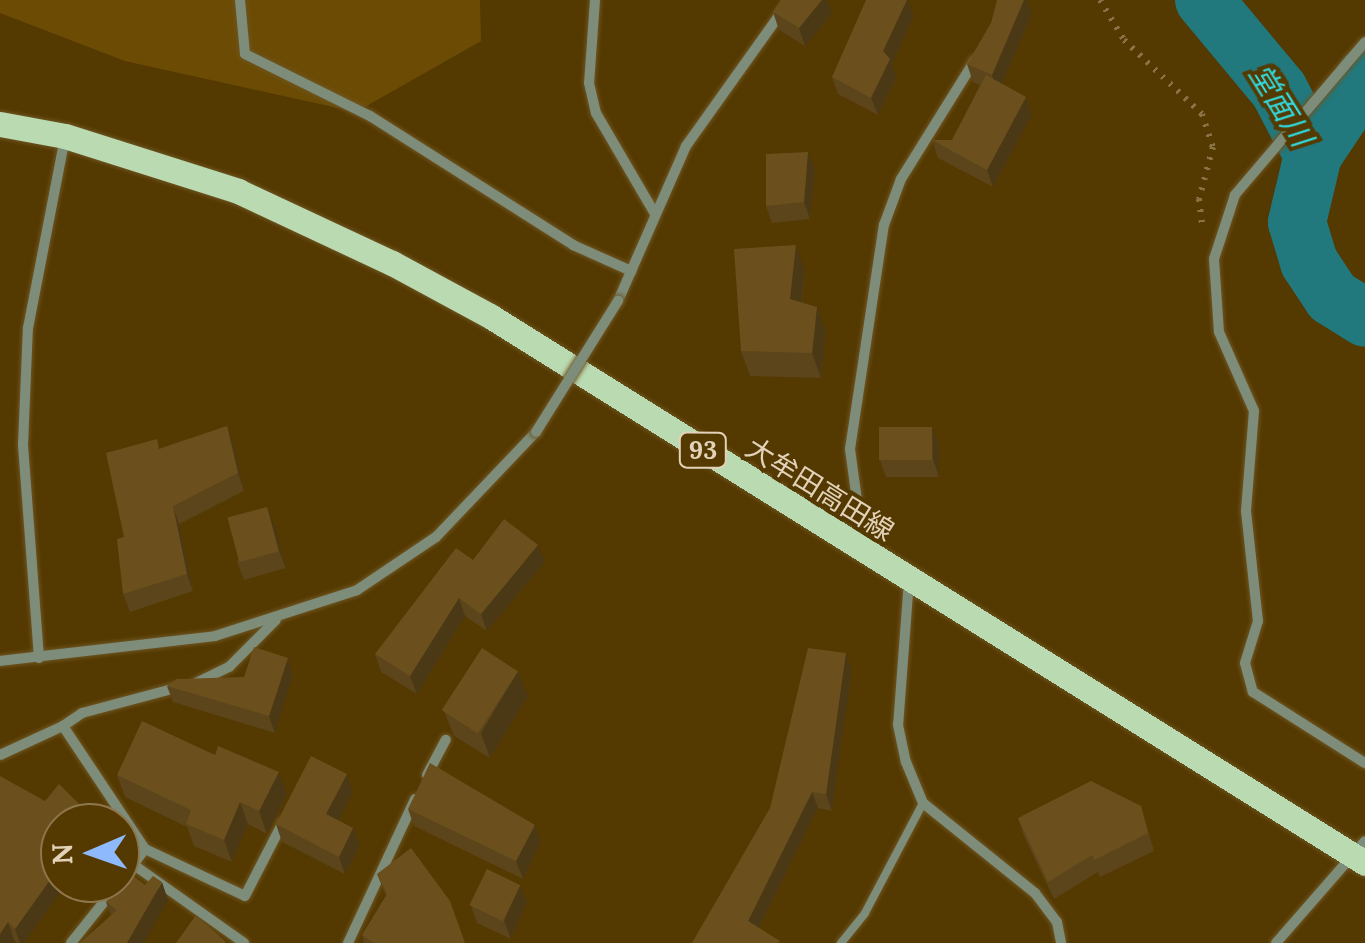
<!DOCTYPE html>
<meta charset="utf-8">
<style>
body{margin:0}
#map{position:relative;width:1365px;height:943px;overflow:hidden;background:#543901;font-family:Lora,"Noto Sans JP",serif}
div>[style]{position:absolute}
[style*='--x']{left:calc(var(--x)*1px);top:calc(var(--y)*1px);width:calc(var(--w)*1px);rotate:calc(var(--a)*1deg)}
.green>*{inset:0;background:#6c4c05}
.river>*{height:58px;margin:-29px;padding:0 29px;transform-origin:29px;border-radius:29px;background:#21797e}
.path>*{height:6px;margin-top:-3px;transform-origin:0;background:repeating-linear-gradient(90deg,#897246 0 2.5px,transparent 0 10.5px)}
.roads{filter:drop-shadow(0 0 2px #6e5522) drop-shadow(0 0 2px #6e5522)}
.service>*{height:8px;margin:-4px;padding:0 4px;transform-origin:4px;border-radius:4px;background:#7d8d7a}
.minor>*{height:10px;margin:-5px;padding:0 5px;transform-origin:5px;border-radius:5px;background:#7d8d7a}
.primary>*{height:25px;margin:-12.5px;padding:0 12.5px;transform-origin:12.5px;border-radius:12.5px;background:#badab2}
.bridges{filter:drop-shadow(0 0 2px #6e5522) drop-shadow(0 0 2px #6e5522)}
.minor-bridge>*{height:10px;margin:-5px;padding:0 5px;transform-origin:5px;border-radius:5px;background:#7d8d7a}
.wall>*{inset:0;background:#5c451a}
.shaded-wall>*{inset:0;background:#4b3815}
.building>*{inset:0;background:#6b501e;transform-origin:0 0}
span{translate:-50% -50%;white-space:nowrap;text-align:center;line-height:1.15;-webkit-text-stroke:8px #543901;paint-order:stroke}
.shield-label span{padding:2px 8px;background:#543901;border:2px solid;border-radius:8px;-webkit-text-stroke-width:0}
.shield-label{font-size:25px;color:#e2d2b9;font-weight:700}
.street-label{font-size:28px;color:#e2d2b9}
.water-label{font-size:30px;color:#30dbe2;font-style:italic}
.north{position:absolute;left:40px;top:803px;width:100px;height:100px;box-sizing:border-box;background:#543901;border:2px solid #8d764b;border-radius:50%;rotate:268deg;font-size:28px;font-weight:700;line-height:40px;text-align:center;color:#e2d2b9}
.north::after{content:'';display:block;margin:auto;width:35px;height:45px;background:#8eb9fd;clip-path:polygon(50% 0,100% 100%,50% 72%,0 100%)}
</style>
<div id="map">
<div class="green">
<div style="clip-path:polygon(0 0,480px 0,481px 41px,356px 112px,125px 61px,0 13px)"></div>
</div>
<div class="river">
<div style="--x:1204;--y:0;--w:117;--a:50.2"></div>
<div style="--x:1279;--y:90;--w:73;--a:62.4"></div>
<div style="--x:1313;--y:155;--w:69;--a:103.4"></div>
<div style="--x:1297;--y:222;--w:42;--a:73.3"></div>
<div style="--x:1309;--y:262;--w:42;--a:56.7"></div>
<div style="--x:1332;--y:297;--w:39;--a:32"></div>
<div style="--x:1313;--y:155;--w:94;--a:-56.3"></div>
</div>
<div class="path">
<div style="--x:1100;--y:0;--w:47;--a:59"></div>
<div style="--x:1124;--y:40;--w:108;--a:43.5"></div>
<div style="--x:1202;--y:114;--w:35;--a:72"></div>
<div style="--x:1213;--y:147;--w:54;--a:105.1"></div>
<div style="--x:1199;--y:199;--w:26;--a:83"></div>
</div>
<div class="roads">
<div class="service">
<div style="--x:841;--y:943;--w:38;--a:-51"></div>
<div style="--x:865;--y:913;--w:124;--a:-62.2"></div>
</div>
<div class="minor">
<div style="--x:240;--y:0;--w:54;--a:84.7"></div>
<div style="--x:245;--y:54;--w:140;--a:26.4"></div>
<div style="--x:370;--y:116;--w:241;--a:32.4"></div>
<div style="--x:573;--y:245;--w:64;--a:24.1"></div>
<div style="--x:595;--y:0;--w:83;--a:94.1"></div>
<div style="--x:589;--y:83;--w:31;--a:77"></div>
<div style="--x:596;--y:113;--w:117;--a:59.7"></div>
<div style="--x:1365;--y:42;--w:201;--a:130.4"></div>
<div style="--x:1235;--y:195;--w:67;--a:108.2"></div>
<div style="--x:1214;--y:259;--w:73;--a:86.1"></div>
<div style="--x:1219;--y:332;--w:86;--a:66.1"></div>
<div style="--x:1254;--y:411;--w:100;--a:94.6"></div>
<div style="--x:1246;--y:511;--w:111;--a:83.8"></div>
<div style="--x:1258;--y:621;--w:44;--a:107.2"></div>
<div style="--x:1245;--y:663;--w:30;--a:75"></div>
<div style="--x:1253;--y:692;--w:133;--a:32.4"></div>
<div style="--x:618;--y:301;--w:169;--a:-66.3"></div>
<div style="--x:686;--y:146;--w:179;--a:-54.5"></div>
<div style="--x:863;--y:544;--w:96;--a:-97.8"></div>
<div style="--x:850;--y:449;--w:227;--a:-81.4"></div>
<div style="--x:884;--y:225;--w:49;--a:-69.7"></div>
<div style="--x:901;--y:179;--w:140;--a:-58.1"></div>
<div style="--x:909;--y:580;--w:145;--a:94.3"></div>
<div style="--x:898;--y:725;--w:38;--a:78"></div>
<div style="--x:906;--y:762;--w:44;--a:67.5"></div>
<div style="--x:923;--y:803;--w:144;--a:38.8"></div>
<div style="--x:1035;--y:893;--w:36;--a:53"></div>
<div style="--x:1057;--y:922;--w:21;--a:79"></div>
<div style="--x:39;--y:658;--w:214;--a:-94.3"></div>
<div style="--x:23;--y:445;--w:117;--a:-87.6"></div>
<div style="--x:28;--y:328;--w:194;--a:-79"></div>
<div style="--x:0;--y:661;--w:216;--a:-6.6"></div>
<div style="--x:215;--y:636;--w:149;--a:-17.9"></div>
<div style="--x:357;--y:590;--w:95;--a:-33.9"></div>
<div style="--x:436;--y:537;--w:145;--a:-46.4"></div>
<div style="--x:196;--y:683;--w:37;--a:-26"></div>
<div style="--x:229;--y:667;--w:66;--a:-45"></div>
<div style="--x:0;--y:755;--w:69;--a:-24.7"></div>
<div style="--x:427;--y:775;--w:40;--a:-62"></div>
<div style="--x:145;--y:849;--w:110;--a:25.2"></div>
<div style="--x:245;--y:896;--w:83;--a:-62.8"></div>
<div style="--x:134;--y:865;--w:135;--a:35.3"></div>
<div style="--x:120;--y:882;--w:41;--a:-52.9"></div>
<div style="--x:145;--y:849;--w:148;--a:-123.7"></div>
<div style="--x:63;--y:726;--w:23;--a:-34"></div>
<div style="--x:82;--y:713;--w:101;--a:-14.9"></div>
<div style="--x:71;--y:943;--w:77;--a:-51.3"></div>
<div style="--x:348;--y:943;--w:159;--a:-65"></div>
<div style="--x:1276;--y:943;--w:135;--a:-48.9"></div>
</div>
<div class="primary">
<div style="--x:0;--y:124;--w:66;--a:10.5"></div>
<div style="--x:65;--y:136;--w:182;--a:17.6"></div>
<div style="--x:238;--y:191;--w:170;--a:25.1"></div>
<div style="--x:392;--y:263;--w:111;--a:28.4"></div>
<div style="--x:490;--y:316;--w:1032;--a:32.01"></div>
</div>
</div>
<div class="bridges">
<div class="minor-bridge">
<div style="--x:536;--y:432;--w:155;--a:-58"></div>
</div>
</div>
<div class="wall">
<div style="clip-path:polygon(773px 12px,832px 14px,805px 46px,779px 30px)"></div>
<div style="clip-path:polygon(1032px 14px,1002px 84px,1026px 97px,1032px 115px,993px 187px,938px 158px,932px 140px,952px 140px,980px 85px,973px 82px,967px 64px)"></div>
<div style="clip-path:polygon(914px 16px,892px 64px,897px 77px,878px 115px,838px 94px,832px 77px)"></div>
<div style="clip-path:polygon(815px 170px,810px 219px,772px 223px,766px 206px)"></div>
<div style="clip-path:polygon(805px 271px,802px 303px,826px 332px,821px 378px,750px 376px,741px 351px)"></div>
<div style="clip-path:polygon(227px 426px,233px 443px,244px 491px,179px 524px,193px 591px,130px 612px,123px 594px,124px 537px,161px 448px)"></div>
<div style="clip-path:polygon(932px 427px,939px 445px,939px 477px,886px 477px,880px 460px)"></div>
<div style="clip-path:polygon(267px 507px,286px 568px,244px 580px,237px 562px)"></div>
<div style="clip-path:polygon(473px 560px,545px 562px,487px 631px,465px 616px,417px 694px,381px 672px,375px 654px)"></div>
<div style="clip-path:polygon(852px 670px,832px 811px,818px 808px,759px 928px,780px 943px,692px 943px)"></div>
<div style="clip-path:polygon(518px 671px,528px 696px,490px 758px,454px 736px,444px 711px)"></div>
<div style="clip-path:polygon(293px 674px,275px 733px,173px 702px,167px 686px)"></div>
<div style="clip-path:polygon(347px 774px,353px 792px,338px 820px,353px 828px,360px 846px,345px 874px,282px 842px,276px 824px)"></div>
<div style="clip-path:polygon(117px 775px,287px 794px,267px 834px,248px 824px,232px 862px,194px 846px,187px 827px,125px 797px)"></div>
<div style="clip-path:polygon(45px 801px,94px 819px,95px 823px,60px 823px,67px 883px,24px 943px,17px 943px,14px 940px,12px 943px,0 943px)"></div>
<div style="clip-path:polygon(1141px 806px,1154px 851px,1100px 877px,1098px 872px,1054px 899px,1024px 836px,1018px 818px)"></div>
<div style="clip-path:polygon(408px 809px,541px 842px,523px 879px,414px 826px)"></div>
<div style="clip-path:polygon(377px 874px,465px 943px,364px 943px,362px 935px,386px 896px)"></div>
<div style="clip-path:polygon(520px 885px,527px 902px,511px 939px,477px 923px,471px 906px)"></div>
<div style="clip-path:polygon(168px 900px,111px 916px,106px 902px)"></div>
</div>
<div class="shaded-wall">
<div style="clip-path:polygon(822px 0,827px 0,832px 14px,805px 46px,799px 28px)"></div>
<div style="clip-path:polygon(907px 0,908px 0,914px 16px,892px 64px,897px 77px,878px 115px,871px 98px,883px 51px)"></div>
<div style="clip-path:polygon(1024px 0,1027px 0,1032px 14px,998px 93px,992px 75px)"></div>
<div style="clip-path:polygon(1026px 97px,1032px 115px,993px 187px,987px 170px)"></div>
<div style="clip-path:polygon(808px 152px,815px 170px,810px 219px,804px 202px)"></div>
<div style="clip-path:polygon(796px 245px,805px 271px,799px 325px,790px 299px)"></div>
<div style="clip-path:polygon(817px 307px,826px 332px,821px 378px,812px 353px)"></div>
<div style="clip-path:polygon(227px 426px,233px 443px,244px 491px,238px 473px)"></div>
<div style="clip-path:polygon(932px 427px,939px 445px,939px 477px,933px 459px)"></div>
<div style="clip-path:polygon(173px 506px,179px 524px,193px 591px,187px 574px)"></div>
<div style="clip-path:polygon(267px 507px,274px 524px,286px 568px,279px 551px)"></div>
<div style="clip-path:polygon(538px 545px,545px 562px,487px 631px,481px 614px)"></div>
<div style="clip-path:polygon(459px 598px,465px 616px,417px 694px,410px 676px)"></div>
<div style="clip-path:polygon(846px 653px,852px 670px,832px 811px,826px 794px)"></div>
<div style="clip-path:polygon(288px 658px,293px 674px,275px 733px,269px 716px)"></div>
<div style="clip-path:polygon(518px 671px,528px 696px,490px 758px,481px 733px)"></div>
<div style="clip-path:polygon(279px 772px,287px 794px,267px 834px,259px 811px)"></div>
<div style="clip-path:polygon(347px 774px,353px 792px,333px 832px,326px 814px)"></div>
<div style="clip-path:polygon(812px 792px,818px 808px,754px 938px,748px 921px)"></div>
<div style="clip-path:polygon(240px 802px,248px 824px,232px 862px,224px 840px)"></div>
<div style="clip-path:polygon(535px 825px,541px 842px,523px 879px,516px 861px)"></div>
<div style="clip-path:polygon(353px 828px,360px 846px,345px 874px,339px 857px)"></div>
<div style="clip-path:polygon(60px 866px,60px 883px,67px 883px,24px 943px,20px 943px,15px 929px)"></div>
<div style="clip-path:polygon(162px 882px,168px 900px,144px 943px,127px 943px)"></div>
<div style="clip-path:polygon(520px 885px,527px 902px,511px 939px,504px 921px)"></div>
<div style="clip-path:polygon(8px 922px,14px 940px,12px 943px,0 943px,0 934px)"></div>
</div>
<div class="building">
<div style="clip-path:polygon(781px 0,822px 0,799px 28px,773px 12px)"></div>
<div style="clip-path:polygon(866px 0,907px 0,883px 51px,890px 59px,871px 98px,832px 77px)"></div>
<div style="clip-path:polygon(997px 0,1024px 0,992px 75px,967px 64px,991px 23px)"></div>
<div style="clip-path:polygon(986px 75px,1026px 97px,987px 170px,932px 140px,952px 140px)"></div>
<div style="clip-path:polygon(808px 152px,804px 202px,766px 206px,766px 154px)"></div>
<div style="clip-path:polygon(796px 245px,790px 299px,817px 307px,812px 353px,741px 351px,734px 249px)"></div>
<div style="clip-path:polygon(227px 426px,238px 473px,173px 506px,187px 574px,123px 594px,117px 539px,124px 537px,106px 453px,157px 439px,159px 449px)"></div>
<div style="left:879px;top:427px;width:53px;height:33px"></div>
<div style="left:267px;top:507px;width:46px;height:41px;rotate:75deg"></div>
<div style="clip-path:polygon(504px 519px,538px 545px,481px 614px,459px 598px,410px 676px,375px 654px,456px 548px,473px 560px)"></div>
<div style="clip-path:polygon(254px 647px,288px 658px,269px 716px,167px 686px,177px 679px,244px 677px)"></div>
<div style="left:482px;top:648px;width:43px;height:74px;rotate:33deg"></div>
<div style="clip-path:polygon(808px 648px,846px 653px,826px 794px,812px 792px,748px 921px,780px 941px,778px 943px,692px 943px,770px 808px)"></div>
<div style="clip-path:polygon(142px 721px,215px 755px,218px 746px,279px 772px,259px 811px,240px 802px,224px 840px,186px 824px,191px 810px,117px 775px)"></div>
<div style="clip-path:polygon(311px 756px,347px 774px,326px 814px,353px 828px,339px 857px,276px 824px)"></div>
<div style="clip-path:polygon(430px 763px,535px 825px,516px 861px,408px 809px)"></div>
<div style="clip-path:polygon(0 776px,45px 801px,59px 784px,94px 819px,91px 823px,60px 823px,60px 866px,15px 929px,8px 922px,0 934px)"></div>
<div style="clip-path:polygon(1091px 781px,1141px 806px,1148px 833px,1094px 860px,1092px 855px,1048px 882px,1018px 818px)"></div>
<div style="clip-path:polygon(411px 848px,450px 901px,465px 943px,374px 943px,362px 935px,387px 894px,377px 874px)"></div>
<div style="left:487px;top:869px;width:37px;height:40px;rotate:26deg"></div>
<div style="clip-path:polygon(128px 872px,145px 885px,153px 876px,162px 882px,127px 943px,80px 943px,117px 910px,106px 902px)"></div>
<div style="clip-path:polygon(196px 915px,226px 942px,225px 943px,176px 943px)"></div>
</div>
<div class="shield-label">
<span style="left:703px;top:450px">93</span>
</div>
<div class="street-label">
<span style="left:820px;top:489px;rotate:32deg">大牟田高田線</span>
</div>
<div class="water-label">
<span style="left:1281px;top:105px;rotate:58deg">堂面川</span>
</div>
<div class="north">N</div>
</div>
